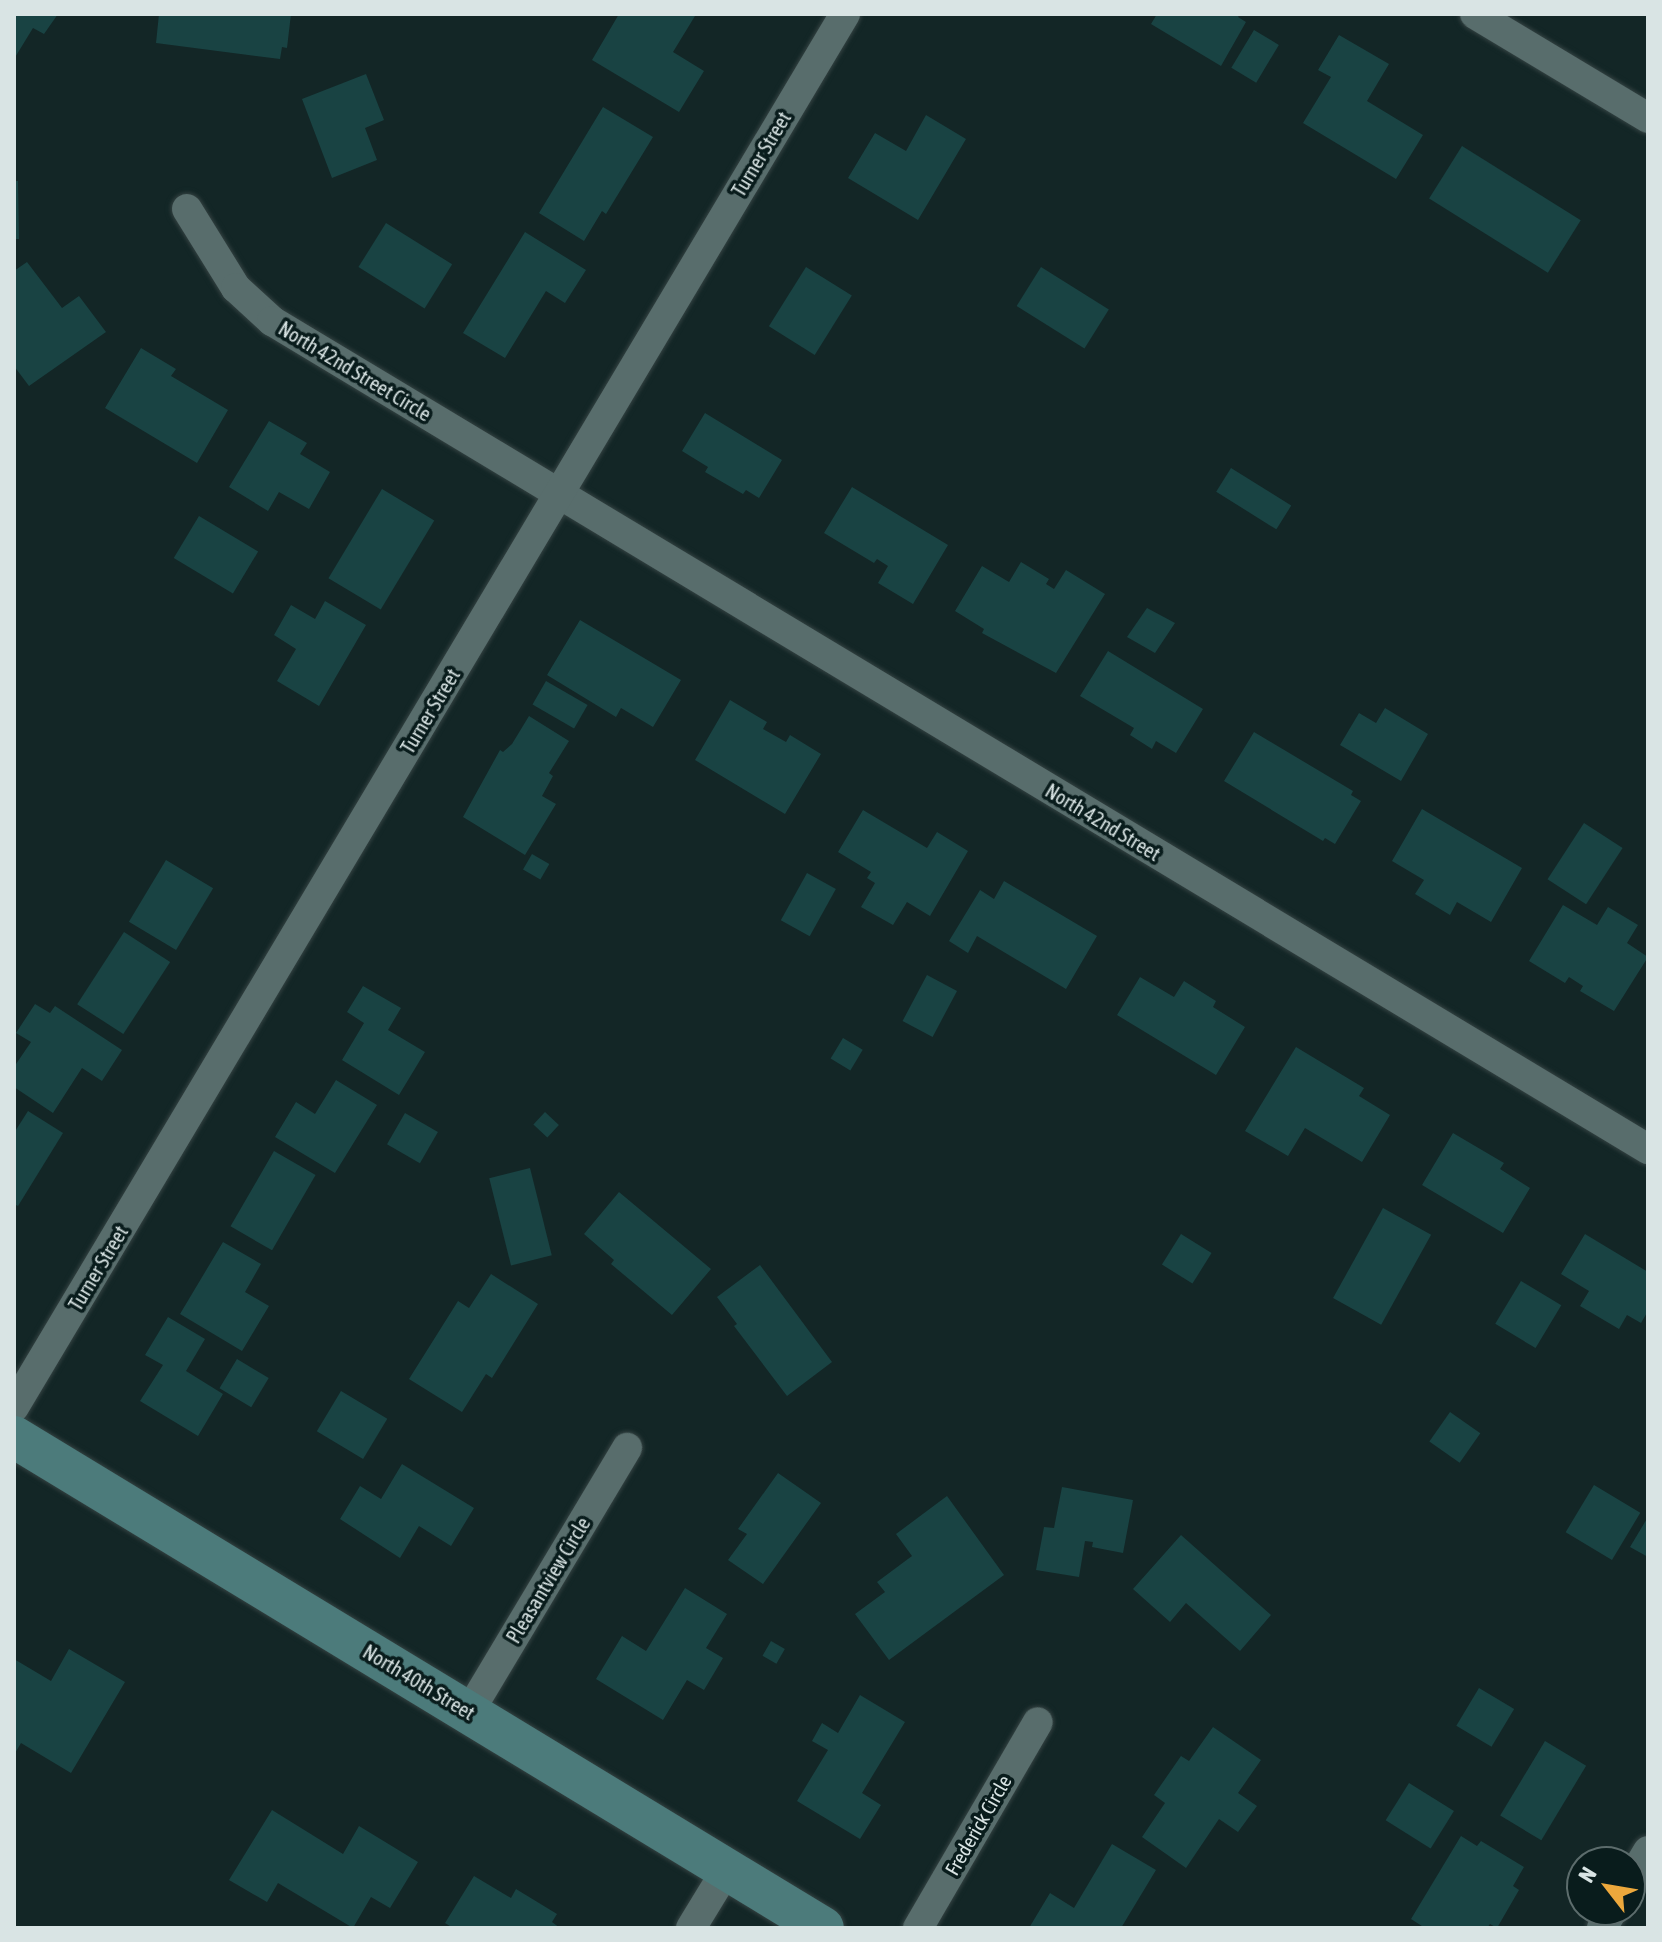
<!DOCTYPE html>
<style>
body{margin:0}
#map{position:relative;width:1662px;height:1942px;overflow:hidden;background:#132626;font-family:"Asap Condensed",sans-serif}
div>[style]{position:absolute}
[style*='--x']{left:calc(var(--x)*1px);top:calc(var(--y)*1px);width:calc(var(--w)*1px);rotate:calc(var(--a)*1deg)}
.building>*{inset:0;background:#194343;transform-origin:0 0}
.roads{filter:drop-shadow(0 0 2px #344242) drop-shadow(0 0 2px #344242)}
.street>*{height:30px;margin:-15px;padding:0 15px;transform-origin:15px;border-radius:15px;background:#586d6c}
.secondary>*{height:42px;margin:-21px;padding:0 21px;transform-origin:21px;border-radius:21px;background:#4c7b7b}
span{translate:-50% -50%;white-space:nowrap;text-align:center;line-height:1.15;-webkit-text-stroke:7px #091c1c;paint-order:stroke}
.street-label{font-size:20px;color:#d9e4e4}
.frame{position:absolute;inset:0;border:16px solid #d9e4e4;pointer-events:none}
.north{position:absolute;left:1566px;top:1846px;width:80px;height:80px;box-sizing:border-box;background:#091c1c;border:2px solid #5c6c6c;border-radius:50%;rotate:301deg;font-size:22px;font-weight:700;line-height:32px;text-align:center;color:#d9e4e4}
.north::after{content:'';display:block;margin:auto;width:28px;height:36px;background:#eda83c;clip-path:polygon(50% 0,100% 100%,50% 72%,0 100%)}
</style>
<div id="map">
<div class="building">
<div style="clip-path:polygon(14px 14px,58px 14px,44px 34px,33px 28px,14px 59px)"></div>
<div style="clip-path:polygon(159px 14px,291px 14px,287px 48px,282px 47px,280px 59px,156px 43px)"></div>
<div style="clip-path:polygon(619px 14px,695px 16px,673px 52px,704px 71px,679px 112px,592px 60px)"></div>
<div style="clip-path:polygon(1157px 14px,1240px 14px,1238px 17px,1246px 22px,1221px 66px,1151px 24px)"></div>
<div style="left:1254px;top:30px;width:29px;height:44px;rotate:31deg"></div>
<div style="clip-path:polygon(1339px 35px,1389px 64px,1367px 101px,1423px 135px,1396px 179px,1303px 123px,1331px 77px,1318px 70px)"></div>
<div style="clip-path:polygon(366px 74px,384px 120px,365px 128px,377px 160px,332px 178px,302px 99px)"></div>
<div style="clip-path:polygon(603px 107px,653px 137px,606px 214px,602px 211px,584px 241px,539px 213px)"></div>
<div style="clip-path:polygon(926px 115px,966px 139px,918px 220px,848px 178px,875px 133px,906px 151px)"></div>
<div style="left:1462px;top:146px;width:140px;height:62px;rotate:32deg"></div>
<div style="clip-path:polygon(14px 181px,18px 181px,19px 239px,14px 239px)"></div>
<div style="left:386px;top:223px;width:78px;height:52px;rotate:32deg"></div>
<div style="clip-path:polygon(525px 232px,586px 270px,565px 303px,546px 291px,505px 358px,463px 333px)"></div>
<div style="clip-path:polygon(27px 262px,62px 308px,79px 296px,106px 332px,29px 386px,14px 366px,14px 271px)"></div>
<div style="left:806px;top:267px;width:54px;height:70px;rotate:32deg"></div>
<div style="left:1041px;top:267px;width:80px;height:46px;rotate:32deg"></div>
<div style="clip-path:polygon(141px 348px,176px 369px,171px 376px,228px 410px,197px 463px,105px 408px)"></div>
<div style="clip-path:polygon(705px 413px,782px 460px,759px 498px,746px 490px,743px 494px,705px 472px,708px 467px,682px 451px)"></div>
<div style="clip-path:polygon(269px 421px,307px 443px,300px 454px,330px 472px,309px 509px,279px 492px,268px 511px,229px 487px)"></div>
<div style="left:1231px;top:468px;width:71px;height:28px;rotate:32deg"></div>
<div style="clip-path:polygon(852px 487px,948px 545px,913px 604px,878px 583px,888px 566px,877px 559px,874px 563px,824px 533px)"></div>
<div style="left:382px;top:489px;width:61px;height:104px;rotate:31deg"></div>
<div style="left:199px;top:516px;width:69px;height:49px;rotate:31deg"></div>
<div style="clip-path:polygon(1021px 562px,1049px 579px,1046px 584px,1054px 589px,1066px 570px,1105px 594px,1056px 673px,982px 633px,984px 629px,955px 611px,982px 566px,1009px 582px)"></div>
<div style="clip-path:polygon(325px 601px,366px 625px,319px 706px,277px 681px,296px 649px,274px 635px,291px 605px,315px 619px)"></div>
<div style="clip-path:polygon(1147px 608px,1175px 623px,1155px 653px,1127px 637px)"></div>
<div style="clip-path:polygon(580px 620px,681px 680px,653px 727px,621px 708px,616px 717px,547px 675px)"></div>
<div style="clip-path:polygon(1108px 651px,1203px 709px,1176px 753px,1156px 741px,1152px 749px,1130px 735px,1134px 728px,1080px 696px)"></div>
<div style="left:546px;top:681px;width:48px;height:27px;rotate:30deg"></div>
<div style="clip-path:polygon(730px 700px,767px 722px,763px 729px,786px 742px,790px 735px,821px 754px,785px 814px,695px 760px)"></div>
<div style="clip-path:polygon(1385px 708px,1428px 734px,1401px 781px,1340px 745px,1359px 713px,1376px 723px)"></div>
<div style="clip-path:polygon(529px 716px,569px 741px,549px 773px,553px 776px,542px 796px,556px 804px,525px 855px,463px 817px,500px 750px,503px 752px,512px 744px)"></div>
<div style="clip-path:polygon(1254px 732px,1353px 791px,1351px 795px,1361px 801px,1335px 844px,1325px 838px,1323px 841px,1224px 781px)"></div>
<div style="clip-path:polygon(1422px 809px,1522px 868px,1491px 922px,1457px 902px,1450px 915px,1415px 894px,1424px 880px,1392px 861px)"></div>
<div style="clip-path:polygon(863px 810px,927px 848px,937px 832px,968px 851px,930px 916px,907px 902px,893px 925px,861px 907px,875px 883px,867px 878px,871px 872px,838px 852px)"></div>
<div style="left:1584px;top:823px;width:46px;height:67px;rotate:33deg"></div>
<div style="left:532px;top:854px;width:20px;height:18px;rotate:30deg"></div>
<div style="left:166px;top:860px;width:55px;height:72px;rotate:31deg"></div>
<div style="left:807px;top:873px;width:33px;height:54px;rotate:29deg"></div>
<div style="clip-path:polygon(1004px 881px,1097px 936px,1066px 989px,977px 936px,968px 953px,949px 941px,980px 890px,994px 899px)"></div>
<div style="clip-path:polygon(1563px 905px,1597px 925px,1608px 907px,1638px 925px,1627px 943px,1648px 957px,1614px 1011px,1580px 991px,1583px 986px,1569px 977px,1565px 983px,1529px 961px)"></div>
<div style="left:124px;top:932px;width:55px;height:86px;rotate:33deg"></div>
<div style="left:927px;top:975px;width:34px;height:52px;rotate:28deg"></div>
<div style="clip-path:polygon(1140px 977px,1174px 997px,1184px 981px,1216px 1001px,1213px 1007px,1245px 1027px,1216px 1075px,1117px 1015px)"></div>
<div style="clip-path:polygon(363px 986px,401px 1008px,388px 1030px,425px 1052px,399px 1095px,342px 1060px,364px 1023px,347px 1012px)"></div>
<div style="clip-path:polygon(35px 1004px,50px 1013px,55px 1006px,122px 1050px,102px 1081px,82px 1068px,53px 1113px,14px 1087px,14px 1067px,31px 1042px,16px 1033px)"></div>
<div style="left:843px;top:1038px;width:23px;height:24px;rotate:31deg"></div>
<div style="clip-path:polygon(1296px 1047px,1364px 1088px,1359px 1096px,1390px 1115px,1362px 1162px,1305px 1128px,1288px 1156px,1245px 1131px)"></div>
<div style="clip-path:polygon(336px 1080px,377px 1105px,335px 1173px,275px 1137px,296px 1102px,315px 1114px)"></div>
<div style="clip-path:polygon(28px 1111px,63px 1133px,18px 1206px,14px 1204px,14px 1133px)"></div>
<div style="left:545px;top:1112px;width:19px;height:17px;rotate:43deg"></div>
<div style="left:405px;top:1113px;width:38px;height:36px;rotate:30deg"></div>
<div style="clip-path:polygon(1453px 1133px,1504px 1163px,1500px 1169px,1530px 1188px,1503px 1233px,1422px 1185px)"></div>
<div style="left:274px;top:1151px;width:48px;height:87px;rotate:30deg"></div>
<div style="left:530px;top:1168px;width:90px;height:42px;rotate:76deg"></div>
<div style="clip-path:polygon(619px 1192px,711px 1269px,672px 1315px,611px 1264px,614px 1260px,584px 1234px)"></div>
<div style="left:1383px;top:1208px;width:55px;height:103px;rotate:29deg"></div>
<div style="left:1181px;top:1234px;width:36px;height:36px;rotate:32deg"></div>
<div style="clip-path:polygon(1585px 1234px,1648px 1272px,1648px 1311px,1641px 1323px,1627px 1315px,1619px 1329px,1580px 1306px,1589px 1291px,1561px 1274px)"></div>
<div style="clip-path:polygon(223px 1242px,261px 1264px,245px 1292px,269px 1306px,242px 1351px,180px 1314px)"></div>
<div style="clip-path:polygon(760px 1265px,832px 1362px,787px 1396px,734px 1326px,737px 1324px,717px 1297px)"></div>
<div style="clip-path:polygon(491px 1274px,538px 1304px,492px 1378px,486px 1374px,462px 1412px,409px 1379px,458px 1301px,469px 1308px)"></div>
<div style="left:1521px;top:1281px;width:47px;height:50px;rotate:31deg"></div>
<div style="clip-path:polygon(168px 1317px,205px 1339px,186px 1371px,223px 1394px,198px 1436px,140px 1401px,163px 1365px,145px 1355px)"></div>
<div style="left:237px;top:1359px;width:37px;height:34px;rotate:31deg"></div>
<div style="left:341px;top:1391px;width:54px;height:47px;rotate:31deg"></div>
<div style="left:1450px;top:1412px;width:37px;height:36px;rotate:35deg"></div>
<div style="clip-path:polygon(402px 1464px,474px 1508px,451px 1546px,419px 1526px,400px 1558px,340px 1519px,360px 1486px,381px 1499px)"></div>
<div style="clip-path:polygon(778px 1473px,821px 1503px,763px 1584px,728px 1560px,747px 1534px,738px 1529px)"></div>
<div style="left:1594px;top:1485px;width:54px;height:55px;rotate:31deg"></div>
<div style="clip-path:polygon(1062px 1487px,1133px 1500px,1123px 1553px,1092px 1547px,1093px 1542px,1085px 1541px,1079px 1577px,1036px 1570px,1044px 1527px,1054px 1528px)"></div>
<div style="clip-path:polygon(947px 1496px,1004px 1575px,889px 1660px,855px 1614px,885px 1592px,877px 1582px,912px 1556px,896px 1534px)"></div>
<div style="clip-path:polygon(1648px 1517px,1648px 1557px,1630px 1547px)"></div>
<div style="clip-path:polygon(1181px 1535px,1271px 1615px,1240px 1651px,1186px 1603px,1170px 1622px,1133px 1589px)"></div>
<div style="clip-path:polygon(685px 1588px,727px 1614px,706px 1648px,723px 1658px,704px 1690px,687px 1680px,663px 1720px,596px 1679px,622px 1636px,646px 1651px)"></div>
<div style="left:771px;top:1641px;width:16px;height:17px;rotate:30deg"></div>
<div style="clip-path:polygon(69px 1649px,125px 1682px,71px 1773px,21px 1743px,14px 1755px,14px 1659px,51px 1681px)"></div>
<div style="left:1479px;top:1688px;width:41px;height:44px;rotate:31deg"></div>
<div style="clip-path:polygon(860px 1695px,905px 1722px,862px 1793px,881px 1805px,860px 1839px,797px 1801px,828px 1750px,812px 1741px,822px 1723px,838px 1733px)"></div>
<div style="clip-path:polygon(1213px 1727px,1261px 1760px,1238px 1793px,1257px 1806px,1238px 1832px,1219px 1819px,1186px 1868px,1142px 1837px,1165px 1803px,1154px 1795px,1181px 1756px,1189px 1761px)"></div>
<div style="left:1545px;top:1741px;width:48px;height:87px;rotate:31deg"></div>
<div style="left:1409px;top:1783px;width:53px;height:44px;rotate:32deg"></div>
<div style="clip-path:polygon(272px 1810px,343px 1854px,359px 1826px,418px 1862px,390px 1908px,371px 1897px,353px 1928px,278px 1883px,267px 1902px,229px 1880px)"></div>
<div style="clip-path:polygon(1461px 1836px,1477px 1846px,1481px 1841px,1524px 1867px,1513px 1886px,1519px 1890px,1497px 1928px,1490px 1924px,1487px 1928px,1425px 1928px,1411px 1919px)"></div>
<div style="clip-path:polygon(1112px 1844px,1156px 1870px,1121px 1928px,1029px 1928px,1050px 1893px,1074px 1908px)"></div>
<div style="clip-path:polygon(474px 1876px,511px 1898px,516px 1889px,557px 1914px,552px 1922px,560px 1928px,453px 1928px,445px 1923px)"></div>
</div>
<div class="roads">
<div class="street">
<div style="--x:1475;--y:14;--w:202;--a:31"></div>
<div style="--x:187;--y:209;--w:93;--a:58.2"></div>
<div style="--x:236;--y:288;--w:49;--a:42.5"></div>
<div style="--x:272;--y:321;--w:1606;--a:31.04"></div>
<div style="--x:14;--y:1407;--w:1622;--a:-59.18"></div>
<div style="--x:469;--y:1712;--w:308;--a:-59.1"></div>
<div style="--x:1630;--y:1881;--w:35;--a:-59"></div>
<div style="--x:691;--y:1928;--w:69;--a:-58.6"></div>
<div style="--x:918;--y:1928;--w:238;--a:-59.8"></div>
<div style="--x:1602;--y:1928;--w:21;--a:-59"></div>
</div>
<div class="secondary">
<div style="--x:14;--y:1437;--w:946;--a:31.25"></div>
</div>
</div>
<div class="street-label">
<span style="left:761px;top:154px;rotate:-59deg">Turner Street</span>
<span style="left:355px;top:371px;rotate:31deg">North 42nd Street Circle</span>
<span style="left:430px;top:711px;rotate:-59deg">Turner Street</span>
<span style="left:1103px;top:822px;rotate:31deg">North 42nd Street</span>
<span style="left:98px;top:1268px;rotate:-59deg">Turner Street</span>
<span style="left:548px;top:1580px;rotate:-59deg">Pleasantview Circle</span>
<span style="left:419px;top:1682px;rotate:31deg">North 40th Street</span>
<span style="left:978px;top:1825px;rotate:-60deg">Frederick Circle</span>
</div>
<div class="frame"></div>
<div class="north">N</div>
</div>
